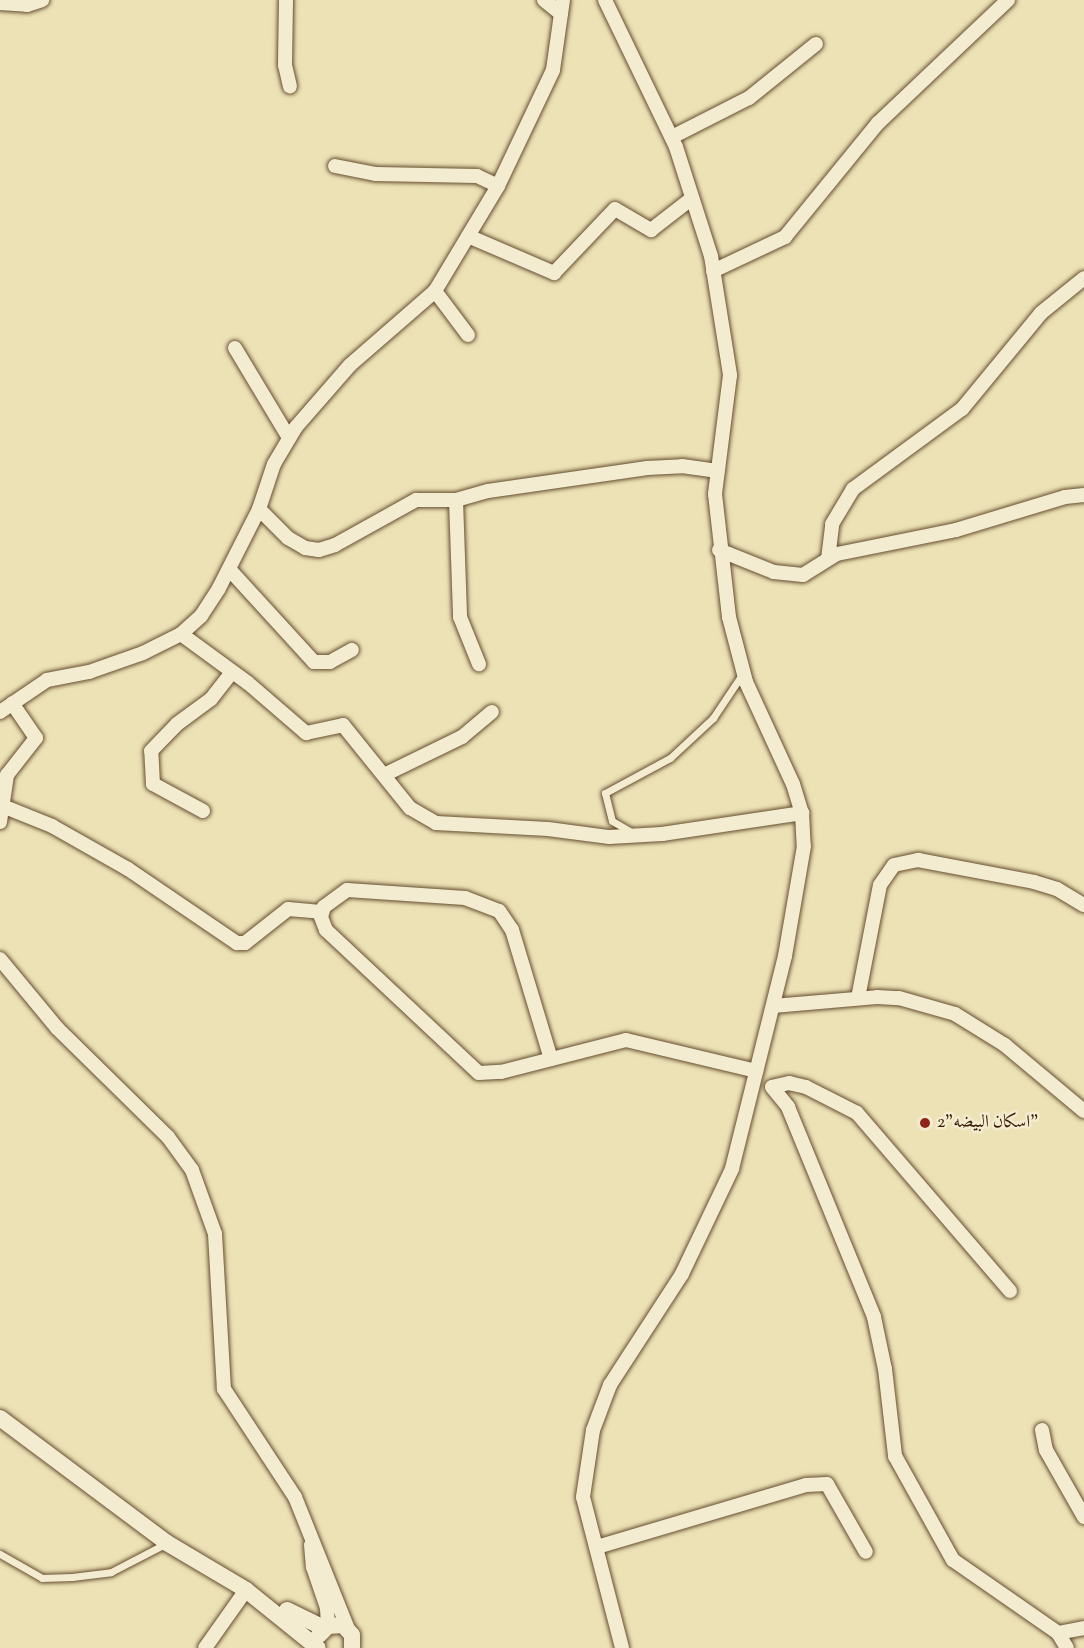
<!DOCTYPE html>
<meta charset="utf-8">
<style>
body{margin:0}
#map{position:relative;width:1084px;height:1648px;overflow:hidden;background:#ede2b6;font-family:"Sorts Mill Goudy",Amiri,serif}
div>[style]{position:absolute}
[style*='--x']{left:calc(var(--x)*1px);top:calc(var(--y)*1px);width:calc(var(--w)*1px);rotate:calc(var(--a)*1deg)}
.roads{filter:drop-shadow(0 0 2px #664e30) drop-shadow(0 0 2px #664e30)}
.service>*{height:7px;margin:-3.5px;padding:0 3.5px;transform-origin:3.5px;border-radius:3.5px;background:#f3ecd0}
.minor>*{height:14px;margin:-7px;padding:0 7px;transform-origin:7px;border-radius:7px;background:#f3ecd0}
.tertiary>*{height:16px;margin:-8px;padding:0 8px;transform-origin:8px;border-radius:8px;background:#f3ecd0}
.dots>*{width:16px;height:16px;translate:-50% -50%;box-sizing:border-box;border:3px solid #f3ecd0;border-radius:50%}
span{translate:-50% -50%;white-space:nowrap;text-align:center;line-height:1.15;-webkit-text-stroke:5px #f3ecd0;paint-order:stroke}
.poi-label{font-size:18px;color:#391c04}
.left{translate:0 -50%;text-align:left}
</style>
<div id="map">
<div class="roads">
<div class="service">
<div style="--x:633;--y:833;--w:24;--a:-150"></div>
<div style="--x:612;--y:821;--w:29;--a:-104"></div>
<div style="--x:605;--y:793;--w:74;--a:-28.3"></div>
<div style="--x:670;--y:758;--w:59;--a:-42.9"></div>
<div style="--x:713;--y:718;--w:54;--a:-56.3"></div>
<div style="--x:0;--y:1554;--w:48;--a:29.7"></div>
<div style="--x:42;--y:1578;--w:30;--a:-2"></div>
<div style="--x:72;--y:1577;--w:39;--a:-7"></div>
<div style="--x:111;--y:1572;--w:61;--a:-27.4"></div>
</div>
<div class="minor">
<div style="--x:286;--y:0;--w:65;--a:90.9"></div>
<div style="--x:285;--y:65;--w:22;--a:77"></div>
<div style="--x:544;--y:0;--w:22;--a:39"></div>
<div style="--x:605;--y:0;--w:163;--a:64.2"></div>
<div style="--x:676;--y:147;--w:114;--a:72.2"></div>
<div style="--x:711;--y:256;--w:121;--a:80.9"></div>
<div style="--x:730;--y:375;--w:120;--a:97.2"></div>
<div style="--x:715;--y:494;--w:124;--a:83.5"></div>
<div style="--x:729;--y:617;--w:67;--a:75.3"></div>
<div style="--x:746;--y:682;--w:112;--a:65.3"></div>
<div style="--x:793;--y:784;--w:30;--a:73"></div>
<div style="--x:802;--y:813;--w:33;--a:87"></div>
<div style="--x:804;--y:846;--w:112;--a:99.8"></div>
<div style="--x:785;--y:956;--w:219;--a:104"></div>
<div style="--x:732;--y:1169;--w:116;--a:115.5"></div>
<div style="--x:682;--y:1274;--w:132;--a:123"></div>
<div style="--x:610;--y:1385;--w:48;--a:110.7"></div>
<div style="--x:593;--y:1430;--w:68;--a:98.5"></div>
<div style="--x:583;--y:1497;--w:156;--a:75.5"></div>
<div style="--x:0;--y:3;--w:27;--a:4"></div>
<div style="--x:27;--y:5;--w:16;--a:-18"></div>
<div style="--x:672;--y:137;--w:86;--a:-26.9"></div>
<div style="--x:749;--y:98;--w:86;--a:-38.9"></div>
<div style="--x:335;--y:166;--w:42;--a:11"></div>
<div style="--x:376;--y:174;--w:101;--a:1.1"></div>
<div style="--x:477;--y:176;--w:23;--a:25"></div>
<div style="--x:468;--y:236;--w:94;--a:23.3"></div>
<div style="--x:554;--y:273;--w:88;--a:-46.4"></div>
<div style="--x:615;--y:209;--w:42;--a:30.3"></div>
<div style="--x:651;--y:230;--w:51;--a:-37.8"></div>
<div style="--x:713;--y:271;--w:80;--a:-25.3"></div>
<div style="--x:785;--y:237;--w:147;--a:-50.8"></div>
<div style="--x:878;--y:123;--w:179;--a:-43.4"></div>
<div style="--x:435;--y:291;--w:55;--a:53.1"></div>
<div style="--x:235;--y:348;--w:105;--a:59"></div>
<div style="--x:456;--y:500;--w:117;--a:88"></div>
<div style="--x:460;--y:617;--w:51;--a:68"></div>
<div style="--x:259;--y:509;--w:41;--a:45"></div>
<div style="--x:288;--y:538;--w:20;--a:30"></div>
<div style="--x:305;--y:548;--w:14;--a:8"></div>
<div style="--x:319;--y:550;--w:17;--a:-17"></div>
<div style="--x:335;--y:545;--w:93;--a:-29.1"></div>
<div style="--x:416;--y:500;--w:40;--a:0"></div>
<div style="--x:456;--y:500;--w:33;--a:-16"></div>
<div style="--x:488;--y:491;--w:161;--a:-8.2"></div>
<div style="--x:647;--y:468;--w:35;--a:-3"></div>
<div style="--x:682;--y:466;--w:36;--a:8"></div>
<div style="--x:719;--y:550;--w:59;--a:21.8"></div>
<div style="--x:774;--y:572;--w:29;--a:6"></div>
<div style="--x:803;--y:575;--w:40;--a:-32"></div>
<div style="--x:837;--y:554;--w:121;--a:-11.4"></div>
<div style="--x:956;--y:530;--w:114;--a:-16.8"></div>
<div style="--x:1065;--y:497;--w:19;--a:-6"></div>
<div style="--x:828;--y:559;--w:35;--a:-83"></div>
<div style="--x:832;--y:524;--w:41;--a:-59"></div>
<div style="--x:853;--y:489;--w:135;--a:-36.3"></div>
<div style="--x:962;--y:409;--w:124;--a:-50.5"></div>
<div style="--x:1041;--y:313;--w:55;--a:-39.1"></div>
<div style="--x:229;--y:569;--w:126;--a:47.6"></div>
<div style="--x:314;--y:662;--w:16;--a:0"></div>
<div style="--x:330;--y:662;--w:25;--a:-29"></div>
<div style="--x:181;--y:634;--w:83;--a:36.2"></div>
<div style="--x:248;--y:683;--w:77;--a:40.8"></div>
<div style="--x:306;--y:733;--w:38;--a:-12"></div>
<div style="--x:343;--y:725;--w:107;--a:51.1"></div>
<div style="--x:410;--y:808;--w:30;--a:30"></div>
<div style="--x:436;--y:823;--w:112;--a:3.1"></div>
<div style="--x:548;--y:829;--w:62;--a:7.5"></div>
<div style="--x:609;--y:837;--w:53;--a:-3.2"></div>
<div style="--x:662;--y:834;--w:142;--a:-8.5"></div>
<div style="--x:0;--y:712;--w:57;--a:-34.2"></div>
<div style="--x:47;--y:680;--w:43;--a:-10.8"></div>
<div style="--x:89;--y:672;--w:57;--a:-19.4"></div>
<div style="--x:143;--y:653;--w:42;--a:-26.6"></div>
<div style="--x:181;--y:634;--w:27;--a:-42"></div>
<div style="--x:201;--y:616;--w:33;--a:-57"></div>
<div style="--x:219;--y:588;--w:89;--a:-63.1"></div>
<div style="--x:259;--y:509;--w:47;--a:-71.6"></div>
<div style="--x:274;--y:464;--w:43;--a:-59.3"></div>
<div style="--x:296;--y:427;--w:82;--a:-48.9"></div>
<div style="--x:350;--y:365;--w:113;--a:-41"></div>
<div style="--x:435;--y:291;--w:122;--a:-59"></div>
<div style="--x:498;--y:186;--w:128;--a:-64.6"></div>
<div style="--x:553;--y:70;--w:71;--a:-81.9"></div>
<div style="--x:384;--y:775;--w:87;--a:-26"></div>
<div style="--x:462;--y:737;--w:39;--a:-40"></div>
<div style="--x:5;--y:807;--w:51;--a:22"></div>
<div style="--x:52;--y:826;--w:87;--a:29.5"></div>
<div style="--x:128;--y:869;--w:132;--a:34.2"></div>
<div style="--x:237;--y:943;--w:8;--a:0"></div>
<div style="--x:245;--y:943;--w:55;--a:-38.3"></div>
<div style="--x:288;--y:909;--w:33;--a:5"></div>
<div style="--x:203;--y:811;--w:57;--a:-151.6"></div>
<div style="--x:153;--y:784;--w:33;--a:-93"></div>
<div style="--x:151;--y:751;--w:37;--a:-46"></div>
<div style="--x:177;--y:724;--w:42;--a:-36.3"></div>
<div style="--x:211;--y:699;--w:34;--a:-52"></div>
<div style="--x:0;--y:822;--w:48;--a:-81.5"></div>
<div style="--x:7;--y:775;--w:47;--a:-51.9"></div>
<div style="--x:36;--y:738;--w:42;--a:-124.4"></div>
<div style="--x:0;--y:959;--w:89;--a:50.4"></div>
<div style="--x:57;--y:1028;--w:156;--a:44.5"></div>
<div style="--x:168;--y:1137;--w:41;--a:54"></div>
<div style="--x:192;--y:1170;--w:68;--a:70.2"></div>
<div style="--x:215;--y:1234;--w:155;--a:86.7"></div>
<div style="--x:224;--y:1389;--w:129;--a:56.7"></div>
<div style="--x:295;--y:1497;--w:142;--a:68.1"></div>
<div style="--x:858;--y:998;--w:115;--a:-79"></div>
<div style="--x:880;--y:885;--w:24;--a:-55"></div>
<div style="--x:894;--y:865;--w:25;--a:-12"></div>
<div style="--x:918;--y:860;--w:118;--a:10.7"></div>
<div style="--x:1034;--y:882;--w:24;--a:17"></div>
<div style="--x:1057;--y:889;--w:31;--a:31"></div>
<div style="--x:773;--y:1006;--w:104;--a:-4.9"></div>
<div style="--x:877;--y:997;--w:22;--a:3"></div>
<div style="--x:899;--y:998;--w:58;--a:15.9"></div>
<div style="--x:955;--y:1014;--w:59;--a:31.8"></div>
<div style="--x:1005;--y:1045;--w:103;--a:39.9"></div>
<div style="--x:551;--y:1059;--w:135;--a:-106.8"></div>
<div style="--x:512;--y:930;--w:23;--a:-124"></div>
<div style="--x:499;--y:911;--w:36;--a:-159"></div>
<div style="--x:465;--y:898;--w:118;--a:-176.1"></div>
<div style="--x:347;--y:890;--w:29;--a:144"></div>
<div style="--x:324;--y:907;--w:10;--a:107"></div>
<div style="--x:321;--y:917;--w:14;--a:69"></div>
<div style="--x:326;--y:930;--w:209;--a:43.1"></div>
<div style="--x:479;--y:1073;--w:22;--a:-3"></div>
<div style="--x:501;--y:1072;--w:129;--a:-14.4"></div>
<div style="--x:626;--y:1040;--w:134;--a:13.4"></div>
<div style="--x:1010;--y:1291;--w:235;--a:-130.7"></div>
<div style="--x:857;--y:1113;--w:57;--a:-153"></div>
<div style="--x:806;--y:1087;--w:17;--a:-167"></div>
<div style="--x:789;--y:1083;--w:17;--a:167"></div>
<div style="--x:772;--y:1087;--w:26;--a:51"></div>
<div style="--x:788;--y:1107;--w:227;--a:67.7"></div>
<div style="--x:874;--y:1317;--w:53;--a:78.1"></div>
<div style="--x:885;--y:1369;--w:88;--a:83.4"></div>
<div style="--x:895;--y:1456;--w:119;--a:60.9"></div>
<div style="--x:953;--y:1560;--w:128;--a:34.8"></div>
<div style="--x:1058;--y:1633;--w:17;--a:59"></div>
<div style="--x:1042;--y:1430;--w:20;--a:79"></div>
<div style="--x:1046;--y:1450;--w:77;--a:60.4"></div>
<div style="--x:311;--y:1545;--w:22;--a:85"></div>
<div style="--x:313;--y:1567;--w:43;--a:71.1"></div>
<div style="--x:327;--y:1608;--w:18;--a:87"></div>
<div style="--x:597;--y:1547;--w:218;--a:-16.5"></div>
<div style="--x:806;--y:1485;--w:21;--a:-3"></div>
<div style="--x:827;--y:1484;--w:78;--a:60.2"></div>
<div style="--x:1058;--y:1633;--w:26;--a:-11"></div>
<div style="--x:205;--y:1648;--w:71;--a:-54.7"></div>
</div>
<div class="tertiary">
<div style="--x:0;--y:1418;--w:209;--a:36.8"></div>
<div style="--x:167;--y:1543;--w:92;--a:30.7"></div>
<div style="--x:246;--y:1590;--w:92;--a:38.9"></div>
<div style="--x:287;--y:1610;--w:41;--a:25.9"></div>
<div style="--x:319;--y:1635;--w:13;--a:-45"></div>
<div style="--x:328;--y:1626;--w:15;--a:-4"></div>
<div style="--x:343;--y:1625;--w:13;--a:48"></div>
<div style="--x:352;--y:1635;--w:13;--a:90"></div>
</div>
</div>
<div class="dots">
<div style="left:925px;top:1123px;background:#8f2418"></div>
</div>
<div class="poi-label">
<span class="left" style="left:937px;top:1123px">اسكان البيضه"2"</span>
</div>
</div>
